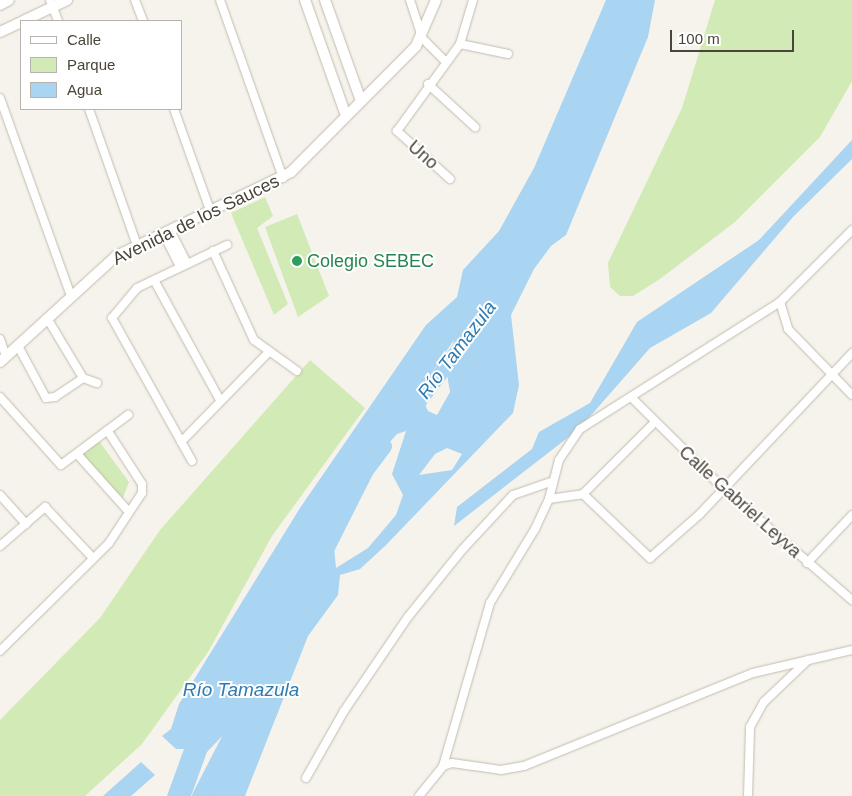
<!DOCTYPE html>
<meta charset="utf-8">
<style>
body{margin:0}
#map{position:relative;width:852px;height:796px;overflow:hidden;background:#f6f3ec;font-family:Helvetica,sans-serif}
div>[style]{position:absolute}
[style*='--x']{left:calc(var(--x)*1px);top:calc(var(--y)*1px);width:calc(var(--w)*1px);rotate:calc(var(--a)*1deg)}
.green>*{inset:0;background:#d2eab5}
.water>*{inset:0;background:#a9d4f2}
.river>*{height:15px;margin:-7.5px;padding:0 7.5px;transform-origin:7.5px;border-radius:7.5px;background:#a9d4f2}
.roads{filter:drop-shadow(0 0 1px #c2bbae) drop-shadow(0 0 1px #c2bbae)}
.minor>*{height:8px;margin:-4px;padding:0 4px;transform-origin:4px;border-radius:4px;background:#fff}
.tertiary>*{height:10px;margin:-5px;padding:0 5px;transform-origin:5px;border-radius:5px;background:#fff}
.dots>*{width:14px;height:14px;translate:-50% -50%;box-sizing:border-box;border:2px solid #fff;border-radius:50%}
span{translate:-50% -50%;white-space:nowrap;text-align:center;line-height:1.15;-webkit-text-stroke:4px #fff;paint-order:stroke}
.street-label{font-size:18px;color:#4b4439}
.leisure-label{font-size:18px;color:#27864d}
.left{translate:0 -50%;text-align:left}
.water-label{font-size:19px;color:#2e7ab2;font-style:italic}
.legend{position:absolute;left:20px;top:20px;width:162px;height:90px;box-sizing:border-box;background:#fff;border:1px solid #b7b4b0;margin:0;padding:6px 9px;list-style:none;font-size:15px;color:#4b4439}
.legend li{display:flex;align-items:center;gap:10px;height:25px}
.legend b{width:25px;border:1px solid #b7b4b0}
.scale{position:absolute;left:670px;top:30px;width:124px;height:22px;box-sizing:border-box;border:2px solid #4b4439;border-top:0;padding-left:6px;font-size:15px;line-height:18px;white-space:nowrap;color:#4b4439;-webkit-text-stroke:4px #fff;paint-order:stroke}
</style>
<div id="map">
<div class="green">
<div style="clip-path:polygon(715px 0,852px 0,852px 81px,820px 137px,735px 222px,660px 279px,633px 296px,620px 296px,610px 287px,608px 263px,682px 108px)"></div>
<div style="clip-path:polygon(265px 197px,273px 216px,257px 228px,288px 304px,274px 315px,231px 213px)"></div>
<div style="clip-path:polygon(297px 214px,329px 296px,298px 317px,265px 227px)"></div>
<div style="clip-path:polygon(310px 360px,365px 408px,272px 536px,208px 652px,142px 744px,85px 796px,0 796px,0 720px,100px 618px,160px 530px)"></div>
<div style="clip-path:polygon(99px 441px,129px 482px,123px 498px,80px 457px)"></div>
</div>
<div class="water">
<div style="clip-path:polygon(evenodd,606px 0,655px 0,648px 37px,566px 235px,551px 246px,534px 269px,511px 315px,519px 385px,513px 413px,386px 545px,360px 569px,340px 575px,338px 595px,308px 636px,245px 796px,205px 796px,229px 753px,226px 732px,207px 752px,191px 796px,167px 796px,184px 749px,176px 749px,162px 736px,171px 729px,179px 704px,300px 508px,426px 325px,457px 297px,463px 270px,499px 231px,534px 168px,606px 0,454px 340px,446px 369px,450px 392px,437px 415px,428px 411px,419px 391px,454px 340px,606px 0,406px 431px,392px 474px,403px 495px,396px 515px,368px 548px,336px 568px,332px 525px,365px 470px,397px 434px,406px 431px,606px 0,447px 448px,462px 454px,452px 470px,419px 475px,435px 454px,447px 448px)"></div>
<div style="clip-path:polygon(852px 140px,852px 159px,793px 217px,711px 313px,650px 348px,579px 429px,454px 526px,457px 507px,532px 449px,539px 432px,590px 403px,637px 322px,759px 240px)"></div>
<div style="clip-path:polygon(141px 762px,155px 775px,131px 796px,103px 796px)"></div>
</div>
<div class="river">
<div style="--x:409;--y:414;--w:91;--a:-53"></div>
<div style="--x:322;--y:557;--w:97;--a:-63.2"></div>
<div style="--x:366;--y:470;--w:30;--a:-53"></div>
<div style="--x:199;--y:796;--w:83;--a:-62.8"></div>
</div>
<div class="roads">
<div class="minor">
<div style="--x:50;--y:0;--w:22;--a:69"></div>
<div style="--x:135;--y:0;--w:22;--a:69"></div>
<div style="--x:220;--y:0;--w:189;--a:70.5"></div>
<div style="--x:410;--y:0;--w:40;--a:72"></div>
<div style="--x:422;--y:38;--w:34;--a:45"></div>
<div style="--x:460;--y:44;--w:49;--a:11.8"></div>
<div style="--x:428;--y:84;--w:64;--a:42.5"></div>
<div style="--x:0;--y:98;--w:210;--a:70.3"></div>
<div style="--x:89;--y:109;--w:144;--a:70.6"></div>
<div style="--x:174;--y:109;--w:110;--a:70.4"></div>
<div style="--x:450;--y:179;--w:72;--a:-137.8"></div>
<div style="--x:397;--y:131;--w:107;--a:-54.1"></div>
<div style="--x:460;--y:44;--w:46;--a:-73.5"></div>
<div style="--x:170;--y:230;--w:38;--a:63"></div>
<div style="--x:163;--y:233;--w:38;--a:63"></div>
<div style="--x:213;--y:251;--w:98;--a:65.3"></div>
<div style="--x:254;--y:340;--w:53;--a:35.8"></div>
<div style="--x:154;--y:280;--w:137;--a:61.2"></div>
<div style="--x:780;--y:302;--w:28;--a:73"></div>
<div style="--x:788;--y:329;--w:92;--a:45.9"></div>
<div style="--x:47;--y:318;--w:70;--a:59"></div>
<div style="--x:83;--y:378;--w:15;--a:20"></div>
<div style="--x:0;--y:339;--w:18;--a:71"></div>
<div style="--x:18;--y:346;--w:59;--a:61.7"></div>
<div style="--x:46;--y:398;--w:9;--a:-6"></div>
<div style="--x:55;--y:397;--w:34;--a:-34"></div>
<div style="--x:0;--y:397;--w:91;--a:48.1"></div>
<div style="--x:61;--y:465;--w:84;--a:-36.7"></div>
<div style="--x:632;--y:398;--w:128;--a:44.7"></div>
<div style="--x:723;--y:488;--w:171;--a:41"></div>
<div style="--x:181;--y:442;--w:124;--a:-45.7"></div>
<div style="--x:78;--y:455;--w:76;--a:48.2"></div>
<div style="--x:192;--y:461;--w:164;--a:-119.2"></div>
<div style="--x:112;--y:318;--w:39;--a:-50"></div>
<div style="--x:137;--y:288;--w:100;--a:-25.5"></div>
<div style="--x:583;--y:494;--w:93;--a:43.7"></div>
<div style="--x:650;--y:558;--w:65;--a:-41.3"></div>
<div style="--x:699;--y:515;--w:223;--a:-46.6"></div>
<div style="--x:0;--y:495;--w:39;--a:48"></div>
<div style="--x:549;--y:499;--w:34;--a:-8"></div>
<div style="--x:583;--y:494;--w:100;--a:-45"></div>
<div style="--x:0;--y:546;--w:60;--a:-40.9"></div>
<div style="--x:45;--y:507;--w:69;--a:46.8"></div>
<div style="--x:807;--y:563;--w:66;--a:-46.8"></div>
<div style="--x:0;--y:651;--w:153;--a:-44.7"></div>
<div style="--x:109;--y:543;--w:60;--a:-56.6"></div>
<div style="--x:142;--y:493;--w:9;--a:-90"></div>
<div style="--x:142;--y:484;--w:64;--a:-122.9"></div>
<div style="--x:443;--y:766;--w:9;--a:-18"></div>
<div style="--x:452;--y:763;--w:49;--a:8.1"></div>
<div style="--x:501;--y:770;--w:23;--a:-10"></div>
<div style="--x:524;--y:766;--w:247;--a:-22.1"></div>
<div style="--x:753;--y:673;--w:102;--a:-13.1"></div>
<div style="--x:306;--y:778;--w:77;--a:-60.4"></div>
<div style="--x:344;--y:711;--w:114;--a:-55.8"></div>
<div style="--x:408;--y:617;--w:86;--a:-51.1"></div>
<div style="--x:462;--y:550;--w:75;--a:-47.2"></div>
<div style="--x:513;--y:495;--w:39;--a:-19"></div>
<div style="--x:419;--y:796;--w:38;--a:-51"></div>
<div style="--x:443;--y:766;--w:170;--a:-73.9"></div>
<div style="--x:490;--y:603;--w:87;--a:-58.7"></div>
<div style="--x:535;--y:529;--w:33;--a:-65"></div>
<div style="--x:549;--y:499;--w:40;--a:-75.6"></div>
<div style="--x:559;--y:460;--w:37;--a:-56"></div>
<div style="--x:580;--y:429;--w:237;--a:-32.4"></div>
<div style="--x:780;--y:302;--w:102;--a:-45"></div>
<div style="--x:748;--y:796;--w:69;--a:-88.3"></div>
<div style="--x:750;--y:727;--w:29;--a:-61"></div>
<div style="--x:764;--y:702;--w:61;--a:-43.7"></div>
</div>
<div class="tertiary">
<div style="--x:305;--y:0;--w:123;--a:70.5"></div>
<div style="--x:325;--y:0;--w:107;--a:70.4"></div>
<div style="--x:0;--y:5;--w:10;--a:-29"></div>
<div style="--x:23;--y:21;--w:49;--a:-25.5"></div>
<div style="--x:0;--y:32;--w:23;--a:-25"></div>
<div style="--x:0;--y:362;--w:157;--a:-42.4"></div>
<div style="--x:116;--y:256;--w:194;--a:-25.6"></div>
<div style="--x:291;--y:172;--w:177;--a:-45.2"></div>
<div style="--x:416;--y:46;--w:50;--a:-66.5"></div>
</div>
</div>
<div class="dots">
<div style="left:297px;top:261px;background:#2e9e5b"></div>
</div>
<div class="street-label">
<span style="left:423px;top:155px;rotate:41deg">Uno</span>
<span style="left:196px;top:220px;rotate:-26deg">Avenida de los Sauces</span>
<span style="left:740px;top:502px;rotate:42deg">Calle Gabriel Leyva</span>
</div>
<div class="leisure-label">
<span class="left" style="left:307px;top:261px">Colegio SEBEC</span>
</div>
<div class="water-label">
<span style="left:457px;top:350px;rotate:-53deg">Río Tamazula</span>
<span style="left:241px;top:690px">Río Tamazula</span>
</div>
<ul class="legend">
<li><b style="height:6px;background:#fff"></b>Calle</li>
<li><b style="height:14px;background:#d2eab5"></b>Parque</li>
<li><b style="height:14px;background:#a9d4f2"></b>Agua</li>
</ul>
<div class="scale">100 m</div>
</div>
